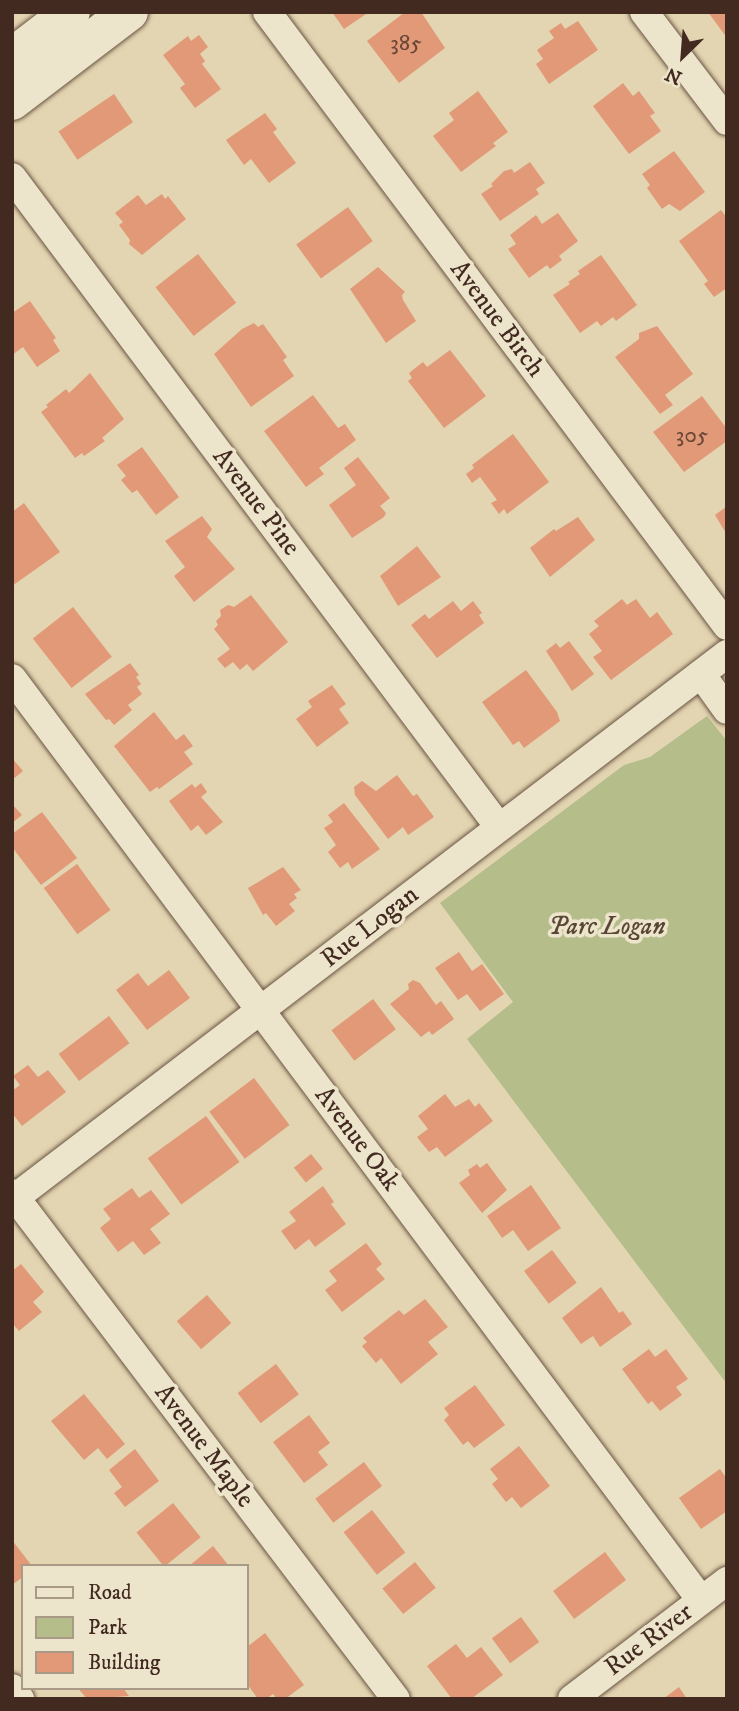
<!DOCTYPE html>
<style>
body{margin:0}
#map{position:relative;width:739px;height:1711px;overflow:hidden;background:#e3d5b1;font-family:"IM FELL DW Pica",serif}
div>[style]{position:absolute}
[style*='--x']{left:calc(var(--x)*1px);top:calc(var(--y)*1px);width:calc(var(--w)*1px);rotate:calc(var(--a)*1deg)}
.green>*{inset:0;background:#b5bd8a}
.building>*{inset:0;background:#e19978;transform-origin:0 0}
.roads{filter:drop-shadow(0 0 2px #6a5544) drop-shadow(0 0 2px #6a5544)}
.street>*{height:28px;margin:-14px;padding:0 14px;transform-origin:14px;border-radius:14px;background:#ede4cc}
.secondary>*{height:38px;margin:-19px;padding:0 19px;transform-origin:19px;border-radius:19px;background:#ede4cc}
span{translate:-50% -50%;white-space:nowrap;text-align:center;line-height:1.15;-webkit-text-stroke:7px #ede4cc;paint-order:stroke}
.number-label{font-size:23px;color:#6a4636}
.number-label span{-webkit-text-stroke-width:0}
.street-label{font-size:26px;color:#422a20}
.park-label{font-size:26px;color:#594735;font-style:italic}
.frame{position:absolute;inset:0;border:14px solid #422a20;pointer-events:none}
.legend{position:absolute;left:21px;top:1564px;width:228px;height:126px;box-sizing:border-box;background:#ede4cc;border:2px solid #a99a87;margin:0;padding:9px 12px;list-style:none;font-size:21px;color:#422a20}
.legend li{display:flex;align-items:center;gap:14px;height:35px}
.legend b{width:35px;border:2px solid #a99a87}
.north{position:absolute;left:648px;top:21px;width:70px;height:70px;-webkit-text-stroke:5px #ede4cc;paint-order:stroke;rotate:205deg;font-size:19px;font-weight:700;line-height:28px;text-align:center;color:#422a20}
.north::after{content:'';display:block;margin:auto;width:24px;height:32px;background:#422a20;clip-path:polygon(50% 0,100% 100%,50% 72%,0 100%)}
</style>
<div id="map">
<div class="green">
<div style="clip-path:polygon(707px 716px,727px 741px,727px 1384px,467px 1039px,513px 1002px,440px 903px,624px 765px,650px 757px)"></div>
</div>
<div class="building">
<div style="clip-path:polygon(332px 12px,369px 12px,344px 29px)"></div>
<div style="clip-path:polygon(405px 12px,421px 12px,445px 48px,399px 83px,367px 41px)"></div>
<div style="clip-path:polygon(708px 12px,727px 12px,727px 38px)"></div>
<div style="clip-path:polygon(578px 21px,598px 50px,549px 84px,536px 64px,543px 59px,537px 50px,554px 38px,549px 31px,561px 23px,565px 29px)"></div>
<div style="clip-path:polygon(199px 35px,208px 47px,200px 54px,205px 61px,202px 64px,221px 89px,195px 108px,180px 88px,185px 84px,163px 55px,188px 36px,191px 41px)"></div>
<div style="clip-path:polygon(623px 83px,633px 96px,639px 91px,655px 113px,650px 116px,661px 131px,629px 154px,593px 106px)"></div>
<div style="clip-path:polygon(478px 91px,508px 132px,493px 143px,496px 146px,461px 172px,433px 136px,454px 120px,449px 113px)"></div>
<div style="left:114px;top:94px;width:34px;height:67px;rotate:56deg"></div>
<div style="clip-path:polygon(265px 113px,277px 129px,273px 132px,296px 163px,269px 183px,251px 159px,244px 165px,226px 140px)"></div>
<div style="clip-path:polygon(674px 151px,705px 192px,680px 211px,669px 204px,662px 209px,647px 188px,650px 185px,642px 174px)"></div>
<div style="clip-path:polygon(530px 162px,545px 183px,536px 189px,539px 194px,500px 221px,481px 194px,493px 186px,491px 184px,504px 171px,512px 169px,514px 173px)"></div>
<div style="clip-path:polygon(162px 194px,165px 199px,168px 196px,186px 219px,142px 255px,129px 244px,130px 240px,119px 225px,123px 222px,115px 213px,138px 195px,146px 205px)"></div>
<div style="left:348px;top:207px;width:42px;height:64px;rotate:54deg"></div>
<div style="clip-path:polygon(721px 210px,727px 218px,727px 288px,714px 297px,704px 284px,708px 281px,679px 241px)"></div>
<div style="clip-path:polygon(558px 213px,578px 241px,559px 256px,562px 260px,550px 269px,547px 265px,529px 278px,508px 249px,516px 244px,510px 235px,536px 215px,542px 224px)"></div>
<div style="left:198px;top:254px;width:62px;height:54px;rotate:52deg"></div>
<div style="clip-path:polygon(601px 255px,637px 305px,616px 321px,613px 317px,601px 326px,597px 321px,580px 333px,553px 295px,570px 284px,568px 282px,580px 274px,578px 271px)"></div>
<div style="clip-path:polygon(378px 267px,405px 292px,402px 295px,403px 300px,416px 321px,386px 343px,350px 289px)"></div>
<div style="clip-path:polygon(30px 301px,56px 338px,53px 340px,60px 351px,37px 367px,23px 347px,12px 355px,12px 313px)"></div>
<div style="clip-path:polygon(254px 323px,258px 327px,263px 324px,287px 357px,283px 360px,294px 376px,251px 407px,214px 354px,242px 329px)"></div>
<div style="clip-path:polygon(657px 326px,693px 374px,665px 395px,673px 405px,660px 414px,615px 357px,639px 339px,639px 333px)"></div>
<div style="clip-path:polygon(450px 350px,486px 396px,444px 428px,408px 381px,412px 378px,409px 373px,423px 362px,427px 367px)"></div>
<div style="clip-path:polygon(90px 373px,124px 419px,102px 438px,105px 441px,84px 456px,82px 453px,75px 458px,41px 412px,48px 407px,46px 405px,66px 389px,69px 393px)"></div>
<div style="clip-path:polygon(313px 395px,338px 428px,345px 424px,356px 440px,319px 468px,324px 474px,306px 487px,264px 431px)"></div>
<div style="clip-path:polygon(702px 396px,727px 429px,727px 441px,684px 472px,653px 432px)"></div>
<div style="clip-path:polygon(513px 434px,549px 482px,507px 514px,504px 509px,499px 514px,491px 503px,497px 500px,480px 477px,472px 483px,466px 474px,474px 468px,472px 465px)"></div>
<div style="clip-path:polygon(142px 447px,179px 497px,156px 515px,137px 490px,132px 493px,121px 480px,126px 476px,117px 465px)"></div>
<div style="clip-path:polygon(358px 457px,390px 498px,380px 506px,386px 513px,384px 517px,352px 538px,329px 505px,356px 485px,344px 468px)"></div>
<div style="clip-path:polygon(24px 503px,60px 552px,12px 586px,12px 512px)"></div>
<div style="clip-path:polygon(727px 506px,727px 535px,715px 515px)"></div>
<div style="clip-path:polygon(202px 516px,212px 529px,207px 537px,235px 569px,194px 602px,174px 576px,185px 567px,165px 541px)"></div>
<div style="clip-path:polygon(578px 517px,595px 540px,550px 577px,530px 548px,554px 529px,556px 531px)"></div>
<div style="clip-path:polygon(417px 546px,441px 577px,398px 606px,380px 576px)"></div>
<div style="clip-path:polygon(251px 595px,288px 642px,253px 671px,247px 664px,240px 670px,233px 662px,225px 668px,217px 659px,230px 649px,214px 629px,218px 625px,216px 621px,221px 616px,220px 610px,228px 605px,234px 607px)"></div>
<div style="clip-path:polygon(622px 599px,627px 605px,636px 599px,650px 618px,657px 612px,673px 634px,611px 680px,593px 657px,602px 651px,589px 634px,599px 626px,594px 621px)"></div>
<div style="clip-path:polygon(453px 601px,461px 611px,473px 601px,482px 613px,479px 615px,484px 623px,437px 658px,411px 625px,425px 614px,429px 619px)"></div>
<div style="left:73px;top:607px;width:63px;height:51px;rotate:52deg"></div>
<div style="clip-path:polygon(569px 641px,594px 674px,572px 691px,546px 651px,556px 643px,560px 648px)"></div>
<div style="clip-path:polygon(130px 663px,139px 675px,136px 677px,141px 684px,137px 687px,142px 694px,128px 705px,132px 710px,114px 725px,109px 719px,106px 720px,85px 694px)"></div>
<div style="clip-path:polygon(526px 670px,557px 712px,560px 721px,524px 748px,519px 741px,513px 745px,482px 702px)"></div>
<div style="clip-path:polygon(332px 685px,346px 704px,339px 709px,349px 723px,317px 747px,296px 719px,312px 707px,308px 701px)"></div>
<div style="clip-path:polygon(154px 712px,176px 740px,184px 734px,193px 746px,184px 752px,193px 764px,159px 789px,157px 787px,150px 792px,114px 746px)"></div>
<div style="clip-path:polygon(12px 758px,23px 771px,12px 780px)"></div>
<div style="clip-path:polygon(397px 775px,413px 796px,417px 794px,434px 817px,408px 835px,403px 827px,388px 839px,355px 795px,354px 787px,362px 781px,376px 791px)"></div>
<div style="clip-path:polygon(201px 783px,207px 792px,201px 797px,223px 822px,206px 835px,198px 825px,191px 831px,169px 801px,192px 784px,195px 788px)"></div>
<div style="clip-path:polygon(344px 803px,380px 849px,352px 869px,348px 862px,340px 868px,328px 852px,336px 845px,324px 828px,333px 822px,328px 815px)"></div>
<div style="clip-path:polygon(12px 804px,22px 815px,12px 823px)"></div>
<div style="clip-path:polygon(42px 812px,77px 858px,41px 885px,12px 847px,12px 834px)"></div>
<div style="left:77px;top:864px;width:57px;height:41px;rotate:54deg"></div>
<div style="clip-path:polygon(283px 867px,301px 890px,294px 894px,297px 898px,289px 904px,295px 911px,276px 926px,266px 913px,263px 915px,248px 888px)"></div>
<div style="clip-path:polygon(459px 952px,472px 971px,482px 964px,504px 994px,480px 1011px,467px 994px,458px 1000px,435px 968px)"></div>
<div style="clip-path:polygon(169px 970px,190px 998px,147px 1030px,116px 990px,138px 973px,148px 986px)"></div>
<div style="clip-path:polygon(413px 980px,420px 983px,436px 1005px,441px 1001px,454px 1019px,432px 1035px,429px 1031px,421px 1037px,390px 1004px,409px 989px,408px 984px)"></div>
<div style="left:373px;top:999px;width:38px;height:52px;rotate:53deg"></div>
<div style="left:109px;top:1016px;width:34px;height:63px;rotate:53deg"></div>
<div style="clip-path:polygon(28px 1065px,38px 1077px,48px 1070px,66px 1092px,22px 1126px,12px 1113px,12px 1091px,20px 1085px,13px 1076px)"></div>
<div style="left:254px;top:1078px;width:59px;height:56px;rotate:53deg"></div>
<div style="clip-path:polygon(445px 1094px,455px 1107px,469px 1099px,475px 1107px,479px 1103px,493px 1121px,445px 1157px,437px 1147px,429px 1152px,417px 1137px,428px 1129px,418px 1116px)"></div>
<div style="left:206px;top:1116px;width:57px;height:72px;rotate:54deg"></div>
<div style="left:311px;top:1154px;width:19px;height:22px;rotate:51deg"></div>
<div style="clip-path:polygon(487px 1163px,507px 1190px,482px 1213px,459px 1183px,470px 1175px,468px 1170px,477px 1164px,480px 1168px)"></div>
<div style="clip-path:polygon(531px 1185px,561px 1228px,528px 1251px,513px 1230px,502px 1238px,487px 1216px)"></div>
<div style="clip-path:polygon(323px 1186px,334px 1202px,331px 1204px,346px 1224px,315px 1247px,309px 1239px,295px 1250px,281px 1231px,296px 1221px,289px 1212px)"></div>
<div style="clip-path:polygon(132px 1188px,139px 1198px,151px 1190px,170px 1214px,150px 1229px,161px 1243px,144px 1255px,133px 1241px,118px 1252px,100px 1228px,111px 1219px,103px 1209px)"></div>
<div style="clip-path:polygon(366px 1243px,382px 1264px,376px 1269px,385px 1279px,342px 1312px,325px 1290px,337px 1281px,329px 1271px)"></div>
<div style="left:552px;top:1250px;width:41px;height:35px;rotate:53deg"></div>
<div style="clip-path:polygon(21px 1264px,44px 1292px,33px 1302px,42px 1312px,19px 1331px,12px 1323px,12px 1271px)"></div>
<div style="clip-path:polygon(601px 1287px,619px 1313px,623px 1311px,632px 1324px,600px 1347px,593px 1336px,581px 1344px,562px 1318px)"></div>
<div style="left:207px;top:1295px;width:37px;height:40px;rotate:49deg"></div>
<div style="clip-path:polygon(425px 1299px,448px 1327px,428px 1342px,438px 1354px,401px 1384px,381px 1358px,376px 1363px,362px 1346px,367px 1342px,363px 1338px,399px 1310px,404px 1315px)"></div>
<div style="clip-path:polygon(649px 1349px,655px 1357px,666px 1349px,688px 1379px,676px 1387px,682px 1395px,660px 1411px,652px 1401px,648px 1404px,622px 1369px)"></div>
<div style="left:276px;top:1364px;width:38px;height:48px;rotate:53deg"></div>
<div style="clip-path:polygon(475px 1385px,505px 1425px,474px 1448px,468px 1441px,463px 1445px,444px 1420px,449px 1415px,444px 1408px)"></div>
<div style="clip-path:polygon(84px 1394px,125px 1444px,107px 1459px,98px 1448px,84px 1460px,51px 1421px)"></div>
<div style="clip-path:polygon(309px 1415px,330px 1443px,318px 1452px,328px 1465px,304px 1483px,273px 1442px)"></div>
<div style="clip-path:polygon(519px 1446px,550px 1486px,521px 1508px,512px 1497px,506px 1502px,492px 1484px,498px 1479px,490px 1469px)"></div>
<div style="clip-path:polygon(135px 1449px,159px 1481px,125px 1507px,114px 1493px,122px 1487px,109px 1470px)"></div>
<div style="left:364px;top:1462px;width:30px;height:61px;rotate:53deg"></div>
<div style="clip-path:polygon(720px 1469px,727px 1479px,727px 1511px,701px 1529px,679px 1498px)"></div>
<div style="left:173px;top:1503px;width:44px;height:47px;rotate:51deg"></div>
<div style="left:372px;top:1510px;width:54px;height:36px;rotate:52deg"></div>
<div style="clip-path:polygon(12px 1540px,32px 1566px,23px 1566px,23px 1577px,12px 1585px)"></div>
<div style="clip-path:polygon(213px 1546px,229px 1566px,189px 1566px)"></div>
<div style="left:605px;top:1552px;width:35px;height:65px;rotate:53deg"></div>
<div style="left:415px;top:1562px;width:33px;height:42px;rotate:51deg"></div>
<div style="left:521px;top:1617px;width:31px;height:36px;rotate:54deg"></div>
<div style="clip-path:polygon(265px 1633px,304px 1685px,285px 1699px,277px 1699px,273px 1694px,266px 1699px,258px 1699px,247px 1684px,247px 1647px)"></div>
<div style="clip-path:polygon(456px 1644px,467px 1658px,481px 1647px,503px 1675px,471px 1699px,452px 1699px,427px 1666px)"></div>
<div style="clip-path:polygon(679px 1687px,687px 1699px,663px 1699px)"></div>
<div style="clip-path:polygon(78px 1688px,123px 1688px,129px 1696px,87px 1699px)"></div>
</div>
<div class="roads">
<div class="street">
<div style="--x:267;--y:12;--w:767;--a:53.16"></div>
<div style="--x:644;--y:12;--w:137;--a:52.7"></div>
<div style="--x:12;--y:177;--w:812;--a:53.16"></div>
<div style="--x:701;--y:674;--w:44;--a:54.2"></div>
<div style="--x:12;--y:678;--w:1151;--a:53.23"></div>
<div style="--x:12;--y:1193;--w:635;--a:52.81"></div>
<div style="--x:12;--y:1200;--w:900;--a:-37.37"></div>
<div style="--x:12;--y:1688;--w:14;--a:54"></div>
<div style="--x:572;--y:1699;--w:195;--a:-37.3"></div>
</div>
<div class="secondary">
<div style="--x:12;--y:57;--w:74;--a:-37.3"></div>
<div style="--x:12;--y:101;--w:147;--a:-37.3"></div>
</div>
</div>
<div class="number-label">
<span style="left:406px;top:44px">385</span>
<span style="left:692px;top:436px">305</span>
</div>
<div class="street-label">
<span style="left:497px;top:319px;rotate:53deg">Avenue Birch</span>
<span style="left:256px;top:502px;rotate:53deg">Avenue Pine</span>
<span style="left:370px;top:927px;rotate:-38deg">Rue Logan</span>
<span style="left:357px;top:1139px;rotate:53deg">Avenue Oak</span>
<span style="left:204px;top:1446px;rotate:53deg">Avenue Maple</span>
<span style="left:649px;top:1640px;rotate:-37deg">Rue River</span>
</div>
<div class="park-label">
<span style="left:607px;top:927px">Parc Logan</span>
</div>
<div class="frame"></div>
<ul class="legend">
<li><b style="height:9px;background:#ede4cc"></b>Road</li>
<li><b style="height:19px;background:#b5bd8a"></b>Park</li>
<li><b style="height:19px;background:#e19978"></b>Building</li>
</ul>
<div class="north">N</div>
</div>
